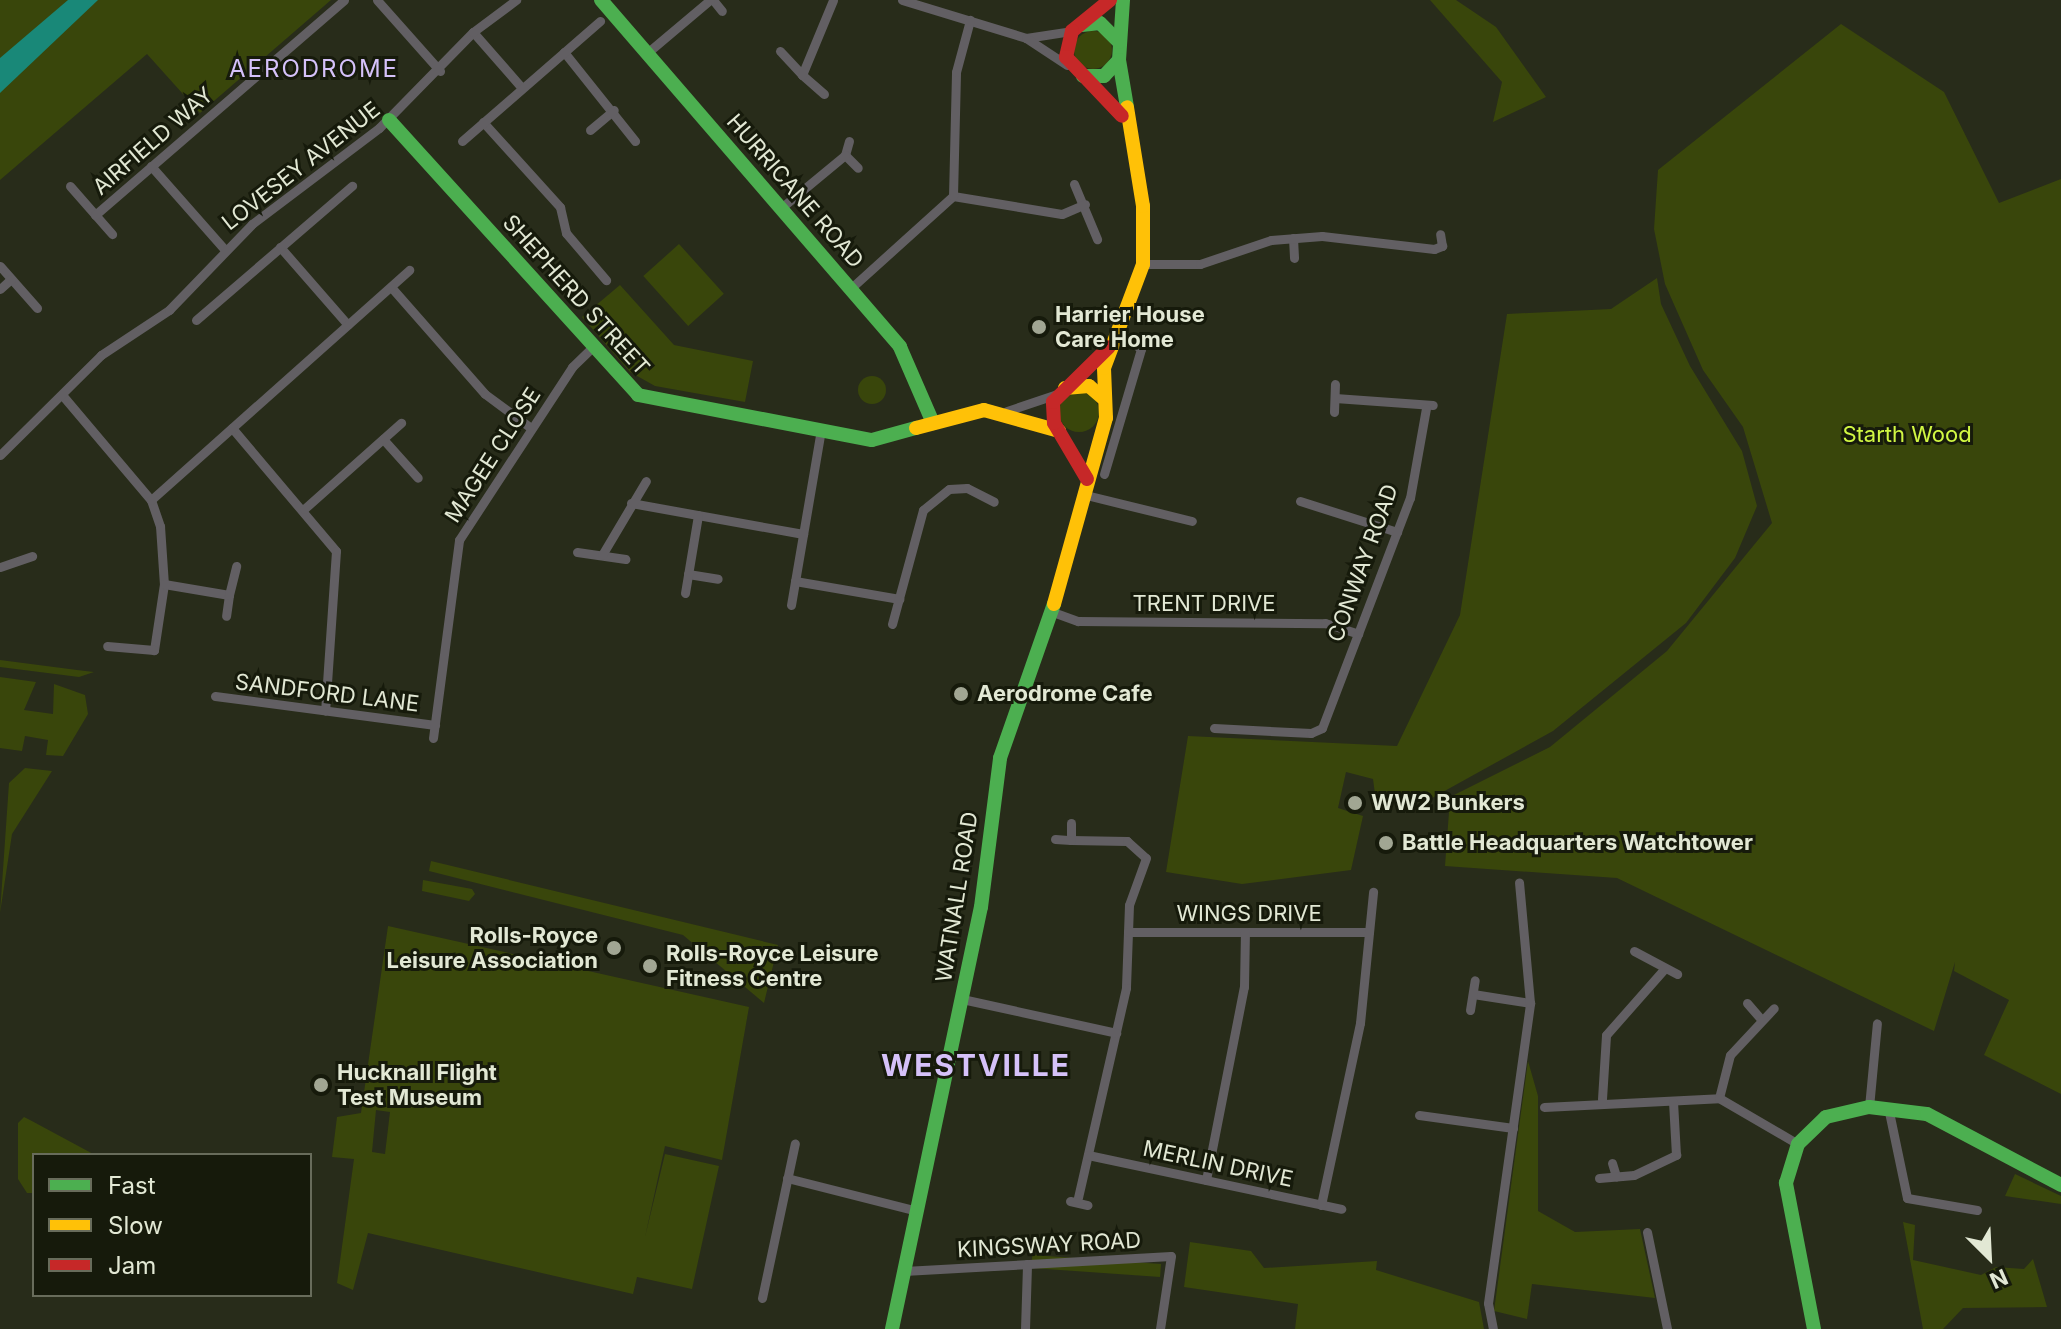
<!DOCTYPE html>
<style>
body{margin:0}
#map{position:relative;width:2061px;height:1329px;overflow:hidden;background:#282c1a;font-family:Inter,sans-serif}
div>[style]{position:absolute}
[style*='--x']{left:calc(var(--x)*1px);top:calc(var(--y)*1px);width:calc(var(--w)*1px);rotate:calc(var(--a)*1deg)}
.green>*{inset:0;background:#39460b;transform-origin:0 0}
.round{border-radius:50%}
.water>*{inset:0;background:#198878}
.street>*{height:9px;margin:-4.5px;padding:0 4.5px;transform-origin:4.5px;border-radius:4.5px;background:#625f63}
.fast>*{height:14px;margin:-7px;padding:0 7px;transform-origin:7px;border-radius:7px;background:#4caf50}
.slow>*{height:14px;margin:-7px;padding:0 7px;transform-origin:7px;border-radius:7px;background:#ffc107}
.jam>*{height:14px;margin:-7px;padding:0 7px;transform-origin:7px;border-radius:7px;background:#c62828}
.dots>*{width:22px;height:22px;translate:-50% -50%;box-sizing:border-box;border:4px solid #161a0b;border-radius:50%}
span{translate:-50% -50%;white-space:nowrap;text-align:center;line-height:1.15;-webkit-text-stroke:6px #161a0b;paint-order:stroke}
.street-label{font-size:22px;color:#e2e8d4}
.poi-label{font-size:22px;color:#e2e8d4;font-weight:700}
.left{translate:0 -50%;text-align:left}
.right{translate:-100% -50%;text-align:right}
.park-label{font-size:22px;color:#d1f743}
.neighbourhood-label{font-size:24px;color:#d5c1f9;letter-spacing:2px}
.district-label{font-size:30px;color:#d5c1f9;font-weight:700;letter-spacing:2px}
.legend{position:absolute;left:32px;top:1153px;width:280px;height:144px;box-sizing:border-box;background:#161a0b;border:2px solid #686c5b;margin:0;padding:10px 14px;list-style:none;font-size:24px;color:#e2e8d4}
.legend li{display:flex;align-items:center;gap:16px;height:40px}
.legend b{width:40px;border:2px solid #686c5b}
.north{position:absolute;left:1949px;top:1217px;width:80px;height:80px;-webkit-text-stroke:6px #161a0b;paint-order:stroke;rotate:156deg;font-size:22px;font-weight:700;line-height:32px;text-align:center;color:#e2e8d4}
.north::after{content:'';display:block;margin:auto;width:28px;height:36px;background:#e2e8d4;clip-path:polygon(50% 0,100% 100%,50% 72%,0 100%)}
</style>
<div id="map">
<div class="green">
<div style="clip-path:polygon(0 0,331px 0,200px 113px,147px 54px,0 180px)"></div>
<div style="clip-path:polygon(1430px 0,1456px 0,1496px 27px,1546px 97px,1493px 122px,1502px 82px)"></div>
<div style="clip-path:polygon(1841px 24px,1944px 92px,1999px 203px,2061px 179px,2061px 1094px,1984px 1055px,2009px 1000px,1954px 971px,1955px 962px,1934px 1031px,1617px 878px,1445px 866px,1449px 812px,1438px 803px,1550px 747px,1667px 651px,1772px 523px,1743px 427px,1703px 370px,1665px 284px,1654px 229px,1658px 170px)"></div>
<div class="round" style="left:1074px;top:31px;width:38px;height:38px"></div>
<div style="left:679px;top:244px;width:67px;height:48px;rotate:48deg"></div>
<div style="clip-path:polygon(1657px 278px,1661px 304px,1690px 366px,1742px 451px,1757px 506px,1735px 558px,1686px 623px,1553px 731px,1432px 798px,1375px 794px,1373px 779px,1346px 772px,1338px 808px,1363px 816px,1351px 870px,1242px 884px,1166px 872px,1188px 736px,1397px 746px,1460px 615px,1507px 314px,1611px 309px)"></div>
<div style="clip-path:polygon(620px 285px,674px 345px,753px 361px,745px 402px,655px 386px,630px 372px,582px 317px)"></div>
<div class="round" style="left:858px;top:376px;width:28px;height:28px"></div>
<div class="round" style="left:1059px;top:392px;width:40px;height:40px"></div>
<div style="clip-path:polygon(0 660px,77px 670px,94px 672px,79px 677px,0 667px)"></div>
<div style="clip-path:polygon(0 677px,36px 682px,24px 710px,53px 714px,54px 684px,85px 695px,88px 714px,63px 756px,46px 755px,48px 740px,25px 736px,22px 751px,0 748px)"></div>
<div style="clip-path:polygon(25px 768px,52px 771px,12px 834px,0 913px,9px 783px)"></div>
<div style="clip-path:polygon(431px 861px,778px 945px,764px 1003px,683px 935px,429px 871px)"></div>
<div style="clip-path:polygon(423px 880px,472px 889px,475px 894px,469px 901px,422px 891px)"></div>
<div style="clip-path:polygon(evenodd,388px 926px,749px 1007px,722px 1160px,665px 1146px,645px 1237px,665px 1154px,719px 1166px,692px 1289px,637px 1277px,633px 1294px,368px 1233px,353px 1290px,337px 1283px,354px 1159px,332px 1157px,337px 1117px,361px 1113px,388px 926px,376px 1110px,390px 1112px,385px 1154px,372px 1152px,376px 1110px)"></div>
<div style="clip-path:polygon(1528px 1061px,1538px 1096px,1538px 1211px,1575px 1232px,1640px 1229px,1655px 1298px,1532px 1284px,1527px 1319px,1494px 1311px)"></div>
<div style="clip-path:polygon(24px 1117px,30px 1120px,95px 1155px,34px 1155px,34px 1193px,27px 1193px,18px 1179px,18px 1123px)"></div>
<div style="clip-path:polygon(2015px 1174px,2061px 1196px,2061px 1204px,2005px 1196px)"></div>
<div style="clip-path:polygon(1903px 1222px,1915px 1225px,1913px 1260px,1981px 1275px,1996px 1267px,2024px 1269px,2033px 1259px,2047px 1307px,1963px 1308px,1943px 1329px,1923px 1329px)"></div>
<div style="clip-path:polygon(1190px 1242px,1251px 1251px,1264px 1268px,1377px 1261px,1376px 1270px,1479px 1302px,1484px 1329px,1295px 1329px,1298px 1304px,1184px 1287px)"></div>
<div style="left:1161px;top:1264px;width:13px;height:129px;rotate:94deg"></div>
</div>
<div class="water">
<div style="clip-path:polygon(68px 0,98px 0,0 93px,0 58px)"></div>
</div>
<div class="street">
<div style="--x:377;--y:0;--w:95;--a:48.4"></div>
<div style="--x:713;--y:0;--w:14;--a:51"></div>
<div style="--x:902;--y:0;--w:130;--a:17"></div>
<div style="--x:1026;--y:38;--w:47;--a:-8.7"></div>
<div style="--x:473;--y:32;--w:74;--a:48.8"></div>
<div style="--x:1026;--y:38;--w:49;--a:33.4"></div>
<div style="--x:780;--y:51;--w:33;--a:47"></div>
<div style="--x:564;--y:52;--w:114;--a:51.4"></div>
<div style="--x:647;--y:53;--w:82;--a:-40.1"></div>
<div style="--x:824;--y:94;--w:29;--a:-139"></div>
<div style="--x:802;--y:75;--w:81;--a:-67.5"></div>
<div style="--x:483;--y:122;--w:115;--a:47.8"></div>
<div style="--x:560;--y:207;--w:27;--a:77"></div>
<div style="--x:566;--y:233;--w:62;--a:49.6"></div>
<div style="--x:590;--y:130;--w:31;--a:-40"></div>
<div style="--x:462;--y:141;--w:183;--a:-41"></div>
<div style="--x:849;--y:141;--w:15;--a:106"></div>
<div style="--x:845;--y:155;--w:18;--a:45"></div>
<div style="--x:151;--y:166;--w:112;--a:48.6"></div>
<div style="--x:1074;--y:184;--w:60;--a:67.3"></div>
<div style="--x:70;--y:186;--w:64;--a:48.8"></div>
<div style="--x:953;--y:196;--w:110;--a:9.4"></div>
<div style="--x:1062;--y:214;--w:25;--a:-23"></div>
<div style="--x:781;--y:208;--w:83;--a:-39.6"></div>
<div style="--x:95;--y:215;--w:329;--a:-40.8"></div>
<div style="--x:1293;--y:238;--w:20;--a:87"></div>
<div style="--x:280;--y:247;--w:103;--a:48.9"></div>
<div style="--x:1143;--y:264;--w:57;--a:0"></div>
<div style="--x:1200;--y:264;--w:75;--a:-18.7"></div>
<div style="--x:1271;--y:240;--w:51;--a:-4.5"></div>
<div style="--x:1322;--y:236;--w:113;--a:6.6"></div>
<div style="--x:1434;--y:249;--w:9;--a:-21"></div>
<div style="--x:1442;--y:246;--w:12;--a:-99"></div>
<div style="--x:0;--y:266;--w:56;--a:48.6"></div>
<div style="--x:391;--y:287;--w:142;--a:48.7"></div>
<div style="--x:485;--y:394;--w:57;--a:36.5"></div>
<div style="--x:0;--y:289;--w:15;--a:-42"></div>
<div style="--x:850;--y:289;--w:139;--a:-42.1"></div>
<div style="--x:953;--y:196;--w:124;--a:-88.6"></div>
<div style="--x:956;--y:72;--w:54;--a:-74.9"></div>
<div style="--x:196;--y:320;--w:206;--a:-40.7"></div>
<div style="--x:63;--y:396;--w:136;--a:49.8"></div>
<div style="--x:151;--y:500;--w:28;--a:71"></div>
<div style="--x:160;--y:526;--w:58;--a:86.1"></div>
<div style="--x:164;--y:584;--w:67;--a:98.6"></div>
<div style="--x:154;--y:650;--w:47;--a:-175.1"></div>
<div style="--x:1335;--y:398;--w:98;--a:4.1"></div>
<div style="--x:1007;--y:411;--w:53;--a:-18.8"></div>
<div style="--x:1334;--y:412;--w:28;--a:-88"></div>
<div style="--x:232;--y:428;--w:161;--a:49.8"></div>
<div style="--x:336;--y:551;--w:160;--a:93.9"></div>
<div style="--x:383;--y:439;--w:52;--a:48.1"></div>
<div style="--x:0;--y:455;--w:142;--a:-44.7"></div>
<div style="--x:101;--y:355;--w:82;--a:-33.5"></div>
<div style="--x:169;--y:310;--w:120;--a:-46"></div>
<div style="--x:252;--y:224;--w:159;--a:-37.1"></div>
<div style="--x:379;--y:128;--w:134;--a:-45.6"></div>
<div style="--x:473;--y:32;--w:54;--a:-36.7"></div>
<div style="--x:1104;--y:474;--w:130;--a:-73.5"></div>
<div style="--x:1141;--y:349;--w:29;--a:-142"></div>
<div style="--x:1086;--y:495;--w:109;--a:13.8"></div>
<div style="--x:151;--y:500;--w:346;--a:-41.7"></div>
<div style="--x:1300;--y:501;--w:102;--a:17.7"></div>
<div style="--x:631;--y:503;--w:175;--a:10.2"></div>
<div style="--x:304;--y:509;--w:130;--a:-41.6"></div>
<div style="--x:577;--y:552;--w:49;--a:8.3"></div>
<div style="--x:602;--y:555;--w:86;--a:-59.3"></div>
<div style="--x:0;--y:567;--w:34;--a:-19"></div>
<div style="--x:688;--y:574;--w:30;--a:9"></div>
<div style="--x:795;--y:581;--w:106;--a:9.8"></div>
<div style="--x:164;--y:584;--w:66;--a:9.6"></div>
<div style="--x:229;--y:595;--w:21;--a:98"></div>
<div style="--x:685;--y:593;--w:79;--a:-80.5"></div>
<div style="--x:229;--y:595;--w:30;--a:-76"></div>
<div style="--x:791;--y:605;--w:178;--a:-80.3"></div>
<div style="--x:1050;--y:611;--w:30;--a:20"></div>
<div style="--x:1078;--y:621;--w:247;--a:0.5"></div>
<div style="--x:1325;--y:623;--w:35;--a:18"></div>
<div style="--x:892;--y:624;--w:118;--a:-74.8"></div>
<div style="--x:923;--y:510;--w:33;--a:-39"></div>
<div style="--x:949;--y:489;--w:18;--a:-3"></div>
<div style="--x:967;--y:488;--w:30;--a:27"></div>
<div style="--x:215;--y:696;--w:222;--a:7.5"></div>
<div style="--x:1214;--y:728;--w:97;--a:3"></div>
<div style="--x:1311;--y:733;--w:12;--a:-24"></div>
<div style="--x:1322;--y:728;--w:246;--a:-69.1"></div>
<div style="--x:1410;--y:498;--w:91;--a:-79.9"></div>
<div style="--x:433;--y:738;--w:200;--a:-82.5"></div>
<div style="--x:459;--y:540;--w:207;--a:-56.8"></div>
<div style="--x:572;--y:367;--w:28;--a:-44"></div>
<div style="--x:1071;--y:823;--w:17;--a:90"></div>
<div style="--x:1071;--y:840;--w:56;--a:1"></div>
<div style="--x:1127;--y:841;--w:25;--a:42"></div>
<div style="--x:1146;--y:858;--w:50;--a:109.9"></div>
<div style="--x:1129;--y:905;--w:83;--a:92.1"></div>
<div style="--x:1126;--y:988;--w:215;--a:102.9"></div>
<div style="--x:1055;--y:839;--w:16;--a:4"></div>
<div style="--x:1128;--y:932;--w:241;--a:0"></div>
<div style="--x:1634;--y:951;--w:49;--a:28.1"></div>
<div style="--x:1473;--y:994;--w:58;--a:9"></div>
<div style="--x:962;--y:999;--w:158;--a:12.4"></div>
<div style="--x:1747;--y:1003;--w:20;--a:49"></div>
<div style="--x:1470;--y:1010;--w:30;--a:-81"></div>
<div style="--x:1719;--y:1098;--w:44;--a:-75.7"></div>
<div style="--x:1730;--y:1055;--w:64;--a:-46.9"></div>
<div style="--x:1602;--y:1099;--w:64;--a:-86.4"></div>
<div style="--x:1606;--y:1035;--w:89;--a:-48.6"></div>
<div style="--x:1544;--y:1107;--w:175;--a:-2.9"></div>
<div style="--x:1719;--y:1098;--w:91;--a:30.2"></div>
<div style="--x:1869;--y:1107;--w:84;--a:-84.6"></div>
<div style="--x:1888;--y:1107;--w:93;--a:78.2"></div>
<div style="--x:1907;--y:1198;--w:71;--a:9.7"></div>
<div style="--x:1419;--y:1115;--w:95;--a:7.9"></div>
<div style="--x:1088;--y:1155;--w:259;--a:12"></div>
<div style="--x:1612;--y:1163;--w:14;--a:73"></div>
<div style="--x:787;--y:1178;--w:134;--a:14.2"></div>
<div style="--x:1599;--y:1178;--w:35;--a:-5"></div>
<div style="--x:1634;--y:1175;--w:47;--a:-25.5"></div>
<div style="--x:1676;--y:1155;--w:53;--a:-93.2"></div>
<div style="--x:1206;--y:1180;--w:197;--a:-78.9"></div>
<div style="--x:1244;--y:987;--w:55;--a:-89"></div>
<div style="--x:1070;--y:1201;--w:18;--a:13"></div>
<div style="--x:1321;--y:1205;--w:186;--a:-77.9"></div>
<div style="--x:1360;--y:1023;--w:132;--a:-84.3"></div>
<div style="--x:1647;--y:1232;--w:99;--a:78.3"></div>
<div style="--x:904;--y:1271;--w:267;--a:-3.2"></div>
<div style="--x:1171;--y:1256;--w:74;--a:98.6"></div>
<div style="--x:762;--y:1298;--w:158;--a:-78"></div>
<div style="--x:1025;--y:1329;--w:65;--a:-88.2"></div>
<div style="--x:1493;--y:1329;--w:26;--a:-101"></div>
<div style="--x:1488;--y:1303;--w:303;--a:-82"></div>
<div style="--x:1530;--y:1003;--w:121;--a:-95.2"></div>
</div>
<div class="fast">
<div style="--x:601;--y:0;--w:458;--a:49.2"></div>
<div style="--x:900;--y:347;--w:83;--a:66.5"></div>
<div style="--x:1123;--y:0;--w:60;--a:93.8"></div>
<div style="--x:1119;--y:60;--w:48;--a:80.3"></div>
<div style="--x:1082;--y:25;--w:18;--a:-6"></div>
<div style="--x:1100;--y:23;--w:27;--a:45"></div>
<div style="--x:1083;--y:76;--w:21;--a:0"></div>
<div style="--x:1104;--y:76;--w:22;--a:-47"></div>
<div style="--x:389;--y:120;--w:371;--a:47.8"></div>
<div style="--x:638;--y:395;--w:238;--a:10.9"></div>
<div style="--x:872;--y:440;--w:46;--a:-15.3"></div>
<div style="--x:892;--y:1329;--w:431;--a:-78.1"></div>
<div style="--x:981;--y:907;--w:150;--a:-82.7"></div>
<div style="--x:1000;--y:758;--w:163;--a:-70.7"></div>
<div style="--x:1814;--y:1329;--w:149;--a:-100.9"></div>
<div style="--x:1786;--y:1183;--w:41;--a:-72.9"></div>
<div style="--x:1798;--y:1144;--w:39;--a:-44"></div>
<div style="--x:1826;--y:1117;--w:44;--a:-13.1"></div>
<div style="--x:1869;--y:1107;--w:58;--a:6.9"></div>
<div style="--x:1927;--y:1114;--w:152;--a:27.9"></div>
</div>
<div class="slow">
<div style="--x:1065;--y:388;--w:24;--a:-5"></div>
<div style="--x:1089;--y:386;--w:18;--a:41"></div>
<div style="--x:916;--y:428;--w:70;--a:-14.8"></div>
<div style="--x:984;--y:410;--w:78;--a:15.6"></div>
<div style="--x:1054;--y:604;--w:193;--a:-74.4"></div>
<div style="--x:1106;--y:418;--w:50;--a:-92.3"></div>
<div style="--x:1104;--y:368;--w:111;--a:-69.4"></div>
<div style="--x:1143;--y:264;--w:58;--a:-90"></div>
<div style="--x:1143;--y:206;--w:100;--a:-99.2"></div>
</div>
<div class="jam">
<div style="--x:1110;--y:0;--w:49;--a:140.8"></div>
<div style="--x:1072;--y:31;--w:27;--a:103"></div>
<div style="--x:1066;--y:57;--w:81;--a:46.5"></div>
<div style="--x:1087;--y:479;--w:65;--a:-120.5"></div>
<div style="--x:1054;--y:423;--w:21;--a:-93"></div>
<div style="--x:1053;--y:402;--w:78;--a:-44.5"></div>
</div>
<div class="dots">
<div style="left:1039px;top:327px;background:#a1a693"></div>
<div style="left:961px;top:694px;background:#a1a693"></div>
<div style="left:1355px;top:803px;background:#a1a693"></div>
<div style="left:1386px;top:843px;background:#a1a693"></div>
<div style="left:614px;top:948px;background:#a1a693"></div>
<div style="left:650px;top:966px;background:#a1a693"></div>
<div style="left:321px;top:1085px;background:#a1a693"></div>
</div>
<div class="street-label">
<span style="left:153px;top:141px;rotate:-41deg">AIRFIELD WAY</span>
<span style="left:301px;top:166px;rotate:-38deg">LOVESEY AVENUE</span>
<span style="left:795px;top:191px;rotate:49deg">HURRICANE ROAD</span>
<span style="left:576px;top:295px;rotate:48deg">SHEPHERD STREET</span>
<span style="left:493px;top:455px;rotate:-57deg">MAGEE CLOSE</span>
<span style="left:1363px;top:563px;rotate:-70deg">CONWAY ROAD</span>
<span style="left:1204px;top:604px">TRENT DRIVE</span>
<span style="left:327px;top:693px;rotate:7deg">SANDFORD LANE</span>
<span style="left:957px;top:897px;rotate:-81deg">WATNALL ROAD</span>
<span style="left:1249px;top:914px">WINGS DRIVE</span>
<span style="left:1218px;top:1164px;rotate:12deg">MERLIN DRIVE</span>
<span style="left:1049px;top:1245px;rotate:-3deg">KINGSWAY ROAD</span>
</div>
<div class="poi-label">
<span class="left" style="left:1055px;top:327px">Harrier House<br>Care Home</span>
<span class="left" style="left:977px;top:694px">Aerodrome Cafe</span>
<span class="left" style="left:1371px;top:803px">WW2 Bunkers</span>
<span class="left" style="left:1402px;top:843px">Battle Headquarters Watchtower</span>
<span class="right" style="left:598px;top:948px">Rolls-Royce<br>Leisure Association</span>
<span class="left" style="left:666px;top:966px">Rolls-Royce Leisure<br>Fitness Centre</span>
<span class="left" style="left:337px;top:1085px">Hucknall Flight<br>Test Museum</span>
</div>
<div class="park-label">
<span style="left:1907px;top:435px">Starth Wood</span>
</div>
<div class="neighbourhood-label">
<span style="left:314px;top:69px">AERODROME</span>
</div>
<div class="district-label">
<span style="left:976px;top:1065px">WESTVILLE</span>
</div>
<ul class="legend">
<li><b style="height:10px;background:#4caf50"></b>Fast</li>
<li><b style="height:10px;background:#ffc107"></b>Slow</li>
<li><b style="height:10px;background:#c62828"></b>Jam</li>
</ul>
<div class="north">N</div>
</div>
